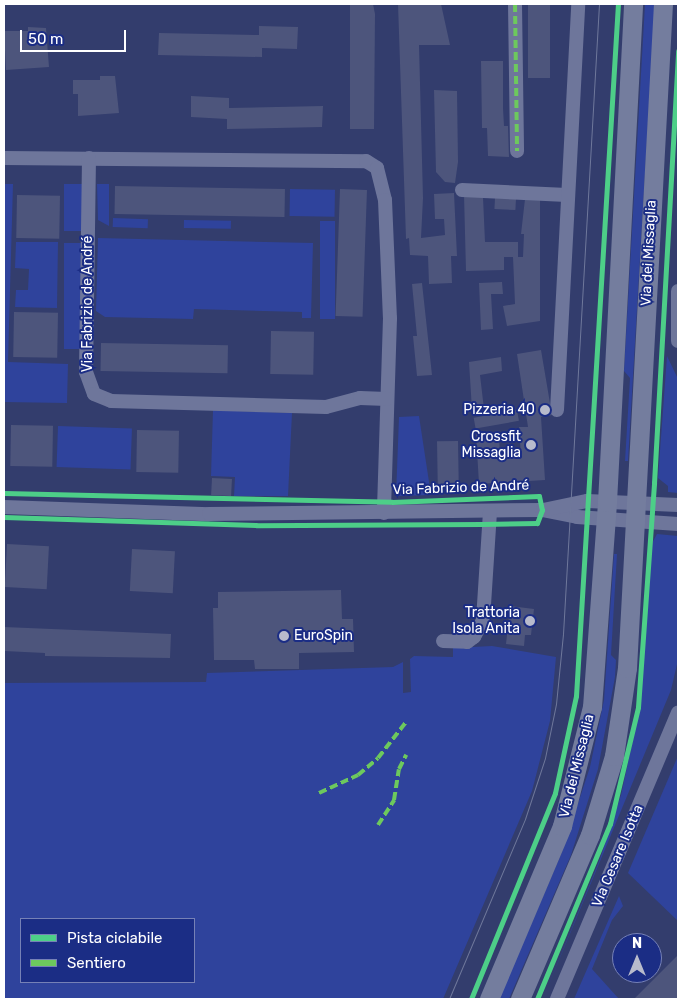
<!DOCTYPE html>
<meta charset="utf-8">
<style>
body{margin:0}
#map{position:relative;width:682px;height:1003px;overflow:hidden;background:#333d6d;font-family:Rubik,sans-serif}
div>[style]{position:absolute}
[style*='--x']{left:calc(var(--x)*1px);top:calc(var(--y)*1px);width:calc(var(--w)*1px);rotate:calc(var(--a)*1deg)}
.green>*{inset:0;background:#2f439c;transform-origin:0 0}
.building>*{inset:0;background:#4d557c;transform-origin:0 0}
.street>*{height:14px;margin:-7px;padding:0 7px;transform-origin:7px;border-radius:7px;background:#6e769b}
.secondary>*{height:19px;margin:-9.5px;padding:0 9.5px;transform-origin:9.5px;border-radius:9.5px;background:#747d9e}
.tram>*{height:1px;margin:-0.5px;padding:0 0.5px;transform-origin:0.5px;border-radius:0.5px;background:#6f789b}
.quiet>*{height:4px;margin-top:-2px;transform-origin:0;background:repeating-linear-gradient(90deg,#6dc95d 0 8px,transparent 0 12px)}
.cycleway>*{height:5px;margin:-2.5px;padding:0 2.5px;transform-origin:2.5px;border-radius:2.5px;background:#4dcf88}
.dots>*{width:14px;height:14px;translate:-50% -50%;box-sizing:border-box;border:2px solid #1b2d85;border-radius:50%}
span{translate:-50% -50%;white-space:nowrap;text-align:center;line-height:1.15;-webkit-text-stroke:4px #1b2d85;paint-order:stroke}
.street-label{font-size:14px;color:#fff}
.poi-label{font-size:14px;color:#fff}
.right{translate:-100% -50%;text-align:right}
.left{translate:0 -50%;text-align:left}
.frame{position:absolute;inset:0;border:5px solid #fff;pointer-events:none}
.legend{position:absolute;left:20px;top:918px;width:175px;height:65px;box-sizing:border-box;background:#1b2d85;border:1px solid #7681b6;margin:0;padding:6px 9px;list-style:none;font-size:15px;color:#fff}
.legend li{display:flex;align-items:center;gap:10px;height:25px}
.legend b{width:25px;border:1px solid #7681b6}
.north{position:absolute;left:612px;top:933px;width:50px;height:50px;box-sizing:border-box;background:#1b2d85;border:1px solid #7681b6;border-radius:50%;rotate:0deg;font-size:14px;font-weight:700;line-height:20px;text-align:center;color:#fff}
.north::after{content:'';display:block;margin:auto;width:18px;height:22px;background:#b8bbcc;clip-path:polygon(50% 0,100% 100%,50% 72%,0 100%)}
.scale{position:absolute;left:20px;top:30px;width:106px;height:22px;box-sizing:border-box;border:2px solid #fff;border-top:0;padding-left:6px;font-size:15px;line-height:18px;white-space:nowrap;color:#fff;-webkit-text-stroke:4px #1b2d85;paint-order:stroke}
</style>
<div id="map">
<div class="green">
<div style="clip-path:polygon(645px 4px,655px 4px,628px 461px,625px 461px,630px 378px,624px 371px)"></div>
<div style="clip-path:polygon(4px 184px,13px 184px,8px 362px,68px 364px,67px 403px,4px 402px)"></div>
<div style="left:64px;top:184px;width:22px;height:47px"></div>
<div style="clip-path:polygon(97px 184px,109px 184px,109px 226px,98px 220px)"></div>
<div style="left:290px;top:189px;width:45px;height:27px;rotate:1deg"></div>
<div style="left:113px;top:218px;width:35px;height:9px;rotate:2deg"></div>
<div style="left:184px;top:220px;width:47px;height:8px;rotate:1deg"></div>
<div style="left:320px;top:221px;width:15px;height:98px"></div>
<div style="clip-path:polygon(98px 238px,313px 243px,311px 318px,302px 318px,302px 312px,194px 309px,193px 319px,105px 317px,96px 311px)"></div>
<div style="clip-path:polygon(16px 242px,58px 242px,57px 308px,15px 307px,16px 290px,28px 290px,29px 269px,15px 268px)"></div>
<div style="left:64px;top:243px;width:21px;height:106px"></div>
<div style="clip-path:polygon(667px 356px,678px 379px,678px 493px,668px 492px,668px 486px,658px 478px)"></div>
<div style="clip-path:polygon(213px 410px,292px 413px,288px 496px,234px 496px,235px 477px,211px 476px)"></div>
<div style="clip-path:polygon(419px 416px,431px 495px,396px 496px,399px 417px)"></div>
<div style="left:58px;top:426px;width:74px;height:41px;rotate:2deg"></div>
<div style="clip-path:polygon(657px 534px,678px 536px,678px 660px,671px 690px,545px 994px,600px 859px,621px 795px,640px 707px,652px 543px)"></div>
<div style="clip-path:polygon(614px 554px,617px 554px,611px 655px,616px 660px,615px 677px,598px 769px,571px 855px,509px 999px,499px 999px,562px 852px,590px 767px,604px 700px)"></div>
<div style="clip-path:polygon(evenodd,492px 646px,556px 657px,550px 721px,532px 791px,443px 999px,4px 999px,4px 683px,206px 682px,207px 673px,393px 667px,403px 662px,403px 693px,411px 692px,410px 659px,414px 656px,453px 657px,453px 648px,492px 646px,21px 919px,194px 919px,194px 982px,21px 982px,21px 919px)"></div>
<div style="clip-path:polygon(678px 756px,678px 921px,628px 873px)"></div>
<div style="clip-path:polygon(619px 896px,623px 906px,612px 920px,592px 969px,619px 999px,574px 999px)"></div>
</div>
<div class="building">
<div style="clip-path:polygon(350px 4px,373px 4px,375px 14px,374px 129px,350px 129px)"></div>
<div style="clip-path:polygon(398px 4px,441px 4px,450px 45px,419px 45px,423px 198px,421px 238px,445px 235px,444px 219px,435px 219px,434px 194px,454px 193px,457px 256px,451px 256px,452px 283px,429px 284px,428px 256px,410px 255px,409px 238px,406px 239px)"></div>
<div style="left:528px;top:4px;width:22px;height:74px"></div>
<div style="clip-path:polygon(259px 26px,298px 27px,297px 49px,262px 48px,262px 57px,158px 55px,159px 33px,259px 35px)"></div>
<div style="clip-path:polygon(28px 27px,46px 28px,49px 67px,6px 70px,4px 31px,28px 31px)"></div>
<div style="clip-path:polygon(481px 61px,503px 61px,503px 108px,504px 126px,508px 126px,509px 157px,488px 156px,487px 128px,482px 128px)"></div>
<div style="clip-path:polygon(100px 76px,115px 76px,119px 113px,78px 116px,78px 94px,73px 94px,73px 80px,100px 80px)"></div>
<div style="clip-path:polygon(434px 90px,457px 91px,458px 162px,455px 183px,445px 182px,436px 172px)"></div>
<div style="clip-path:polygon(191px 96px,229px 98px,229px 108px,323px 106px,322px 127px,227px 129px,227px 119px,191px 117px)"></div>
<div style="left:115px;top:186px;width:170px;height:28px;rotate:1deg"></div>
<div style="left:340px;top:189px;width:27px;height:127px;rotate:2deg"></div>
<div style="left:17px;top:195px;width:43px;height:43px;rotate:1deg"></div>
<div style="clip-path:polygon(464px 195px,483px 197px,485px 242px,518px 242px,518px 257px,523px 257px,524px 234px,521px 234px,525px 199px,540px 200px,540px 321px,507px 326px,503px 306px,515px 304px,513px 257px,504px 257px,504px 270px,466px 271px)"></div>
<div style="left:495px;top:198px;width:21px;height:11px;rotate:3deg"></div>
<div style="clip-path:polygon(502px 282px,503px 294px,491px 294px,493px 329px,481px 330px,479px 283px)"></div>
<div style="clip-path:polygon(422px 283px,432px 375px,417px 376px,413px 336px,417px 336px,412px 284px)"></div>
<div style="left:14px;top:312px;width:44px;height:45px;rotate:1deg"></div>
<div style="left:271px;top:331px;width:43px;height:43px;rotate:1deg"></div>
<div style="left:101px;top:343px;width:127px;height:28px;rotate:1deg"></div>
<div style="clip-path:polygon(541px 350px,552px 415px,541px 417px,545px 480px,479px 484px,476px 434px,499px 433px,500px 456px,521px 456px,519px 427px,528px 427px,517px 354px)"></div>
<div style="clip-path:polygon(501px 357px,502px 371px,480px 375px,484px 409px,472px 410px,469px 362px)"></div>
<div style="left:517px;top:410px;width:11px;height:44px;rotate:80deg"></div>
<div style="left:11px;top:425px;width:42px;height:41px;rotate:1deg"></div>
<div style="left:137px;top:430px;width:42px;height:42px;rotate:1deg"></div>
<div style="left:458px;top:441px;width:48px;height:21px;rotate:89deg"></div>
<div style="left:212px;top:478px;width:20px;height:17px;rotate:3deg"></div>
<div style="left:7px;top:544px;width:42px;height:43px;rotate:3deg"></div>
<div style="left:132px;top:549px;width:43px;height:42px;rotate:3deg"></div>
<div style="clip-path:polygon(341px 590px,342px 619px,353px 619px,354px 652px,299px 653px,299px 669px,255px 669px,254px 660px,214px 660px,213px 608px,218px 608px,218px 592px)"></div>
<div style="clip-path:polygon(510px 606px,534px 609px,531px 635px,525px 635px,524px 646px,506px 644px)"></div>
<div style="clip-path:polygon(4px 627px,171px 634px,170px 658px,45px 656px,45px 653px,4px 651px)"></div>
<div style="clip-path:polygon(678px 955px,678px 999px,634px 999px)"></div>
</div>
<div class="street">
<div style="--x:515;--y:4;--w:147;--a:89.2"></div>
<div style="--x:4;--y:158;--w:362;--a:0.5"></div>
<div style="--x:366;--y:161;--w:13;--a:32"></div>
<div style="--x:377;--y:168;--w:33;--a:76"></div>
<div style="--x:385;--y:200;--w:118;--a:87.6"></div>
<div style="--x:390;--y:318;--w:195;--a:91.8"></div>
<div style="--x:89;--y:158;--w:214;--a:90.8"></div>
<div style="--x:86;--y:372;--w:23;--a:70"></div>
<div style="--x:94;--y:394;--w:18;--a:22"></div>
<div style="--x:111;--y:401;--w:215;--a:1.6"></div>
<div style="--x:326;--y:407;--w:35;--a:-15"></div>
<div style="--x:360;--y:398;--w:27;--a:2"></div>
<div style="--x:462;--y:190;--w:105;--a:2.7"></div>
<div style="--x:678;--y:291;--w:50;--a:90"></div>
<div style="--x:557;--y:410;--w:407;--a:-87"></div>
<div style="--x:4;--y:507;--w:205;--a:2"></div>
<div style="--x:209;--y:514;--w:333;--a:-0.7"></div>
<div style="--x:542;--y:510;--w:36;--a:11"></div>
<div style="--x:577;--y:517;--w:101;--a:4"></div>
<div style="--x:543;--y:510;--w:45;--a:-11.6"></div>
<div style="--x:587;--y:501;--w:91;--a:2.5"></div>
<div style="--x:443;--y:641;--w:24;--a:2"></div>
<div style="--x:467;--y:642;--w:9;--a:-36"></div>
<div style="--x:474;--y:637;--w:19;--a:-62"></div>
<div style="--x:483;--y:620;--w:108;--a:-86.3"></div>
<div style="--x:557;--y:999;--w:311;--a:-67.1"></div>
</div>
<div class="secondary">
<div style="--x:489;--y:999;--w:188;--a:-67.1"></div>
<div style="--x:562;--y:826;--w:123;--a:-75.9"></div>
<div style="--x:592;--y:707;--w:206;--a:-85.8"></div>
<div style="--x:607;--y:502;--w:499;--a:-87"></div>
<div style="--x:520;--y:999;--w:178;--a:-66.9"></div>
<div style="--x:590;--y:835;--w:83;--a:-73.1"></div>
<div style="--x:614;--y:756;--w:89;--a:-81.6"></div>
<div style="--x:627;--y:668;--w:665;--a:-86.9"></div>
</div>
<div class="tram">
<div style="--x:449;--y:999;--w:195;--a:-67.1"></div>
<div style="--x:525;--y:819;--w:64;--a:-71.8"></div>
<div style="--x:545;--y:758;--w:55;--a:-78.5"></div>
<div style="--x:556;--y:704;--w:70;--a:-84.3"></div>
<div style="--x:563;--y:634;--w:631;--a:-86.73"></div>
</div>
<div class="quiet">
<div style="--x:515;--y:4;--w:147;--a:89.2"></div>
<div style="--x:319;--y:793;--w:43;--a:-24.8"></div>
<div style="--x:358;--y:775;--w:26;--a:-40"></div>
<div style="--x:378;--y:758;--w:46;--a:-52.1"></div>
<div style="--x:378;--y:825;--w:30;--a:-57"></div>
<div style="--x:394;--y:800;--w:31;--a:-81"></div>
<div style="--x:399;--y:769;--w:16;--a:-63"></div>
</div>
<div class="cycleway">
<div style="--x:4;--y:493;--w:388;--a:1.3"></div>
<div style="--x:392;--y:502;--w:147;--a:-2.3"></div>
<div style="--x:539;--y:496;--w:14;--a:78"></div>
<div style="--x:542;--y:510;--w:14;--a:111"></div>
<div style="--x:537;--y:523;--w:55;--a:179"></div>
<div style="--x:482;--y:524;--w:226;--a:179.7"></div>
<div style="--x:256;--y:525;--w:252;--a:-178.2"></div>
<div style="--x:471;--y:999;--w:222;--a:-67.8"></div>
<div style="--x:555;--y:793;--w:99;--a:-77.8"></div>
<div style="--x:576;--y:696;--w:693;--a:-86.53"></div>
<div style="--x:537;--y:999;--w:190;--a:-67.4"></div>
<div style="--x:610;--y:824;--w:120;--a:-76.5"></div>
<div style="--x:638;--y:707;--w:225;--a:-85.9"></div>
<div style="--x:654;--y:483;--w:433;--a:-86.8"></div>
</div>
<div class="dots">
<div style="left:545px;top:410px;background:#b8bbcc"></div>
<div style="left:531px;top:445px;background:#b8bbcc"></div>
<div style="left:530px;top:621px;background:#b8bbcc"></div>
<div style="left:284px;top:636px;background:#b8bbcc"></div>
</div>
<div class="street-label">
<span style="left:649px;top:253px;rotate:-87deg">Via dei Missaglia</span>
<span style="left:88px;top:304px;rotate:-90deg">Via Fabrizio de André</span>
<span style="left:461px;top:488px;rotate:-2deg">Via Fabrizio de André</span>
<span style="left:577px;top:766px;rotate:-76deg">Via dei Missaglia</span>
<span style="left:618px;top:856px;rotate:-67deg">Via Cesare Isotta</span>
</div>
<div class="poi-label">
<span class="right" style="left:535px;top:410px">Pizzeria 40</span>
<span class="right" style="left:521px;top:445px">Crossfit<br>Missaglia</span>
<span class="right" style="left:520px;top:621px">Trattoria<br>Isola Anita</span>
<span class="left" style="left:294px;top:636px">EuroSpin</span>
</div>
<div class="frame"></div>
<ul class="legend">
<li><b style="height:6px;background:#4dcf88"></b>Pista ciclabile</li>
<li><b style="height:6px;background:#6dc95d"></b>Sentiero</li>
</ul>
<div class="north">N</div>
<div class="scale">50 m</div>
</div>
